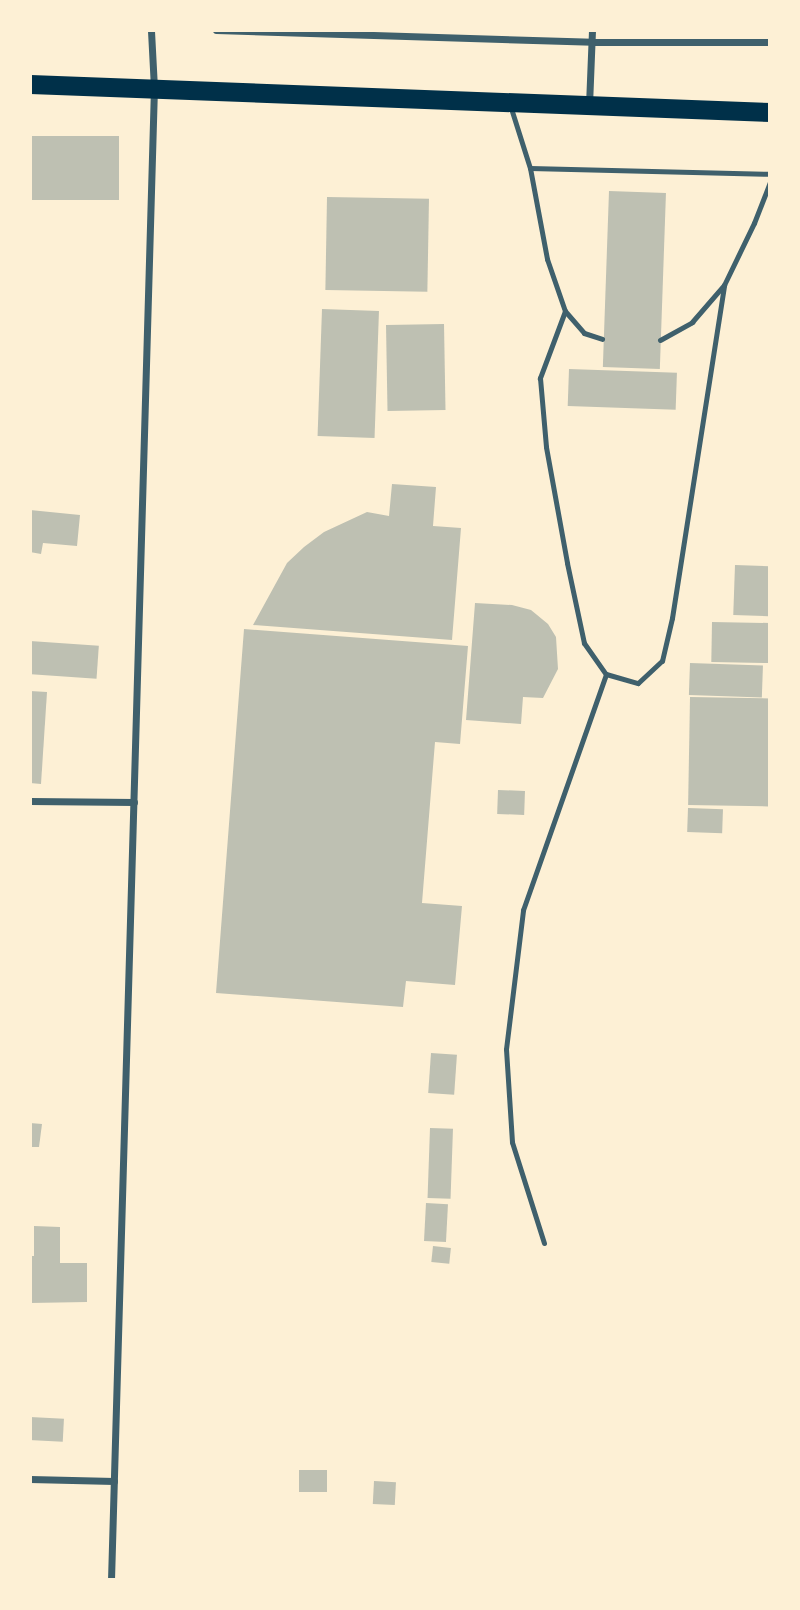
<!DOCTYPE html>
<style>
body{margin:0}
#map{position:relative;width:800px;height:1610px;overflow:hidden;background:#fdf0d5;font-family:"PT Sans Narrow",sans-serif}
div>[style]{position:absolute}
[style*='--x']{left:calc(var(--x)*1px);top:calc(var(--y)*1px);width:calc(var(--w)*1px);rotate:calc(var(--a)*1deg)}
.building>*{inset:0;background:#bec0b2;transform-origin:0 0}
.service>*{height:5px;margin:-2.5px;padding:0 2.5px;transform-origin:2.5px;border-radius:2.5px;background:#3f606c}
.minor>*{height:7px;margin:-3.5px;padding:0 3.5px;transform-origin:3.5px;border-radius:3.5px;background:#3f606c}
.trunk>*{height:19px;margin:-9.5px;padding:0 9.5px;transform-origin:9.5px;border-radius:9.5px;background:#003049}
span{translate:-50% -50%;white-space:nowrap;text-align:center;line-height:1.15;-webkit-text-stroke:5px #fdf0d5;paint-order:stroke}
.frame{position:absolute;inset:0;border:32px solid #fdf0d5;pointer-events:none}
</style>
<div id="map">
<div class="building">
<div style="left:30px;top:136px;width:89px;height:64px"></div>
<div style="left:609px;top:191px;width:57px;height:176px;rotate:2deg"></div>
<div style="left:327px;top:197px;width:102px;height:93px;rotate:1deg"></div>
<div style="left:322px;top:309px;width:57px;height:127px;rotate:2deg"></div>
<div style="left:444px;top:324px;width:86px;height:58px;rotate:89deg"></div>
<div style="left:569px;top:369px;width:108px;height:37px;rotate:2deg"></div>
<div style="clip-path:polygon(392px 484px,436px 487px,433px 526px,461px 528px,452px 640px,253px 625px,287px 563px,304px 547px,324px 532px,367px 512px,389px 516px)"></div>
<div style="clip-path:polygon(30px 510px,80px 515px,77px 546px,43px 543px,41px 554px,30px 552px)"></div>
<div style="left:735px;top:565px;width:35px;height:50px;rotate:2deg"></div>
<div style="clip-path:polygon(475px 603px,512px 605px,531px 610px,548px 624px,556px 637px,558px 669px,543px 698px,523px 697px,521px 724px,466px 720px)"></div>
<div style="left:712px;top:622px;width:58px;height:40px;rotate:1deg"></div>
<div style="clip-path:polygon(244px 629px,468px 646px,460px 744px,435px 742px,422px 903px,462px 906px,455px 985px,406px 981px,403px 1007px,216px 993px)"></div>
<div style="left:30px;top:641px;width:69px;height:33px;rotate:4deg"></div>
<div style="left:690px;top:663px;width:73px;height:32px;rotate:2deg"></div>
<div style="clip-path:polygon(30px 691px,47px 692px,41px 784px,30px 783px)"></div>
<div style="left:690px;top:697px;width:80px;height:108px;rotate:1deg"></div>
<div style="left:498px;top:790px;width:27px;height:24px;rotate:2deg"></div>
<div style="left:688px;top:808px;width:35px;height:24px;rotate:2deg"></div>
<div style="left:431px;top:1053px;width:26px;height:40px;rotate:4deg"></div>
<div style="clip-path:polygon(30px 1123px,42px 1124px,39px 1147px,30px 1147px)"></div>
<div style="left:430px;top:1128px;width:23px;height:70px;rotate:2deg"></div>
<div style="left:426px;top:1203px;width:22px;height:38px;rotate:3deg"></div>
<div style="clip-path:polygon(34px 1226px,60px 1227px,60px 1263px,87px 1263px,87px 1302px,30px 1303px,30px 1256px,34px 1256px)"></div>
<div style="left:433px;top:1246px;width:18px;height:16px;rotate:6deg"></div>
<div style="left:30px;top:1417px;width:34px;height:23px;rotate:3deg"></div>
<div style="left:327px;top:1470px;width:22px;height:28px;rotate:90deg"></div>
<div style="left:374px;top:1481px;width:22px;height:23px;rotate:3deg"></div>
</div>
<div class="service">
<div style="--x:510;--y:105;--w:66;--a:72.4"></div>
<div style="--x:530;--y:168;--w:93;--a:79.4"></div>
<div style="--x:547;--y:259;--w:55;--a:70.9"></div>
<div style="--x:565;--y:311;--w:29;--a:49"></div>
<div style="--x:584;--y:333;--w:19;--a:18"></div>
<div style="--x:530;--y:168;--w:240;--a:1.4"></div>
<div style="--x:565;--y:311;--w:72;--a:110.5"></div>
<div style="--x:540;--y:378;--w:69;--a:85"></div>
<div style="--x:546;--y:447;--w:118;--a:79.7"></div>
<div style="--x:567;--y:563;--w:82;--a:78"></div>
<div style="--x:584;--y:643;--w:38;--a:55"></div>
<div style="--x:606;--y:674;--w:33;--a:16"></div>
<div style="--x:638;--y:683;--w:33;--a:-43"></div>
<div style="--x:662;--y:661;--w:44;--a:-76.9"></div>
<div style="--x:672;--y:618;--w:337;--a:-81.1"></div>
<div style="--x:660;--y:340;--w:37;--a:-29"></div>
<div style="--x:692;--y:322;--w:49;--a:-49.1"></div>
<div style="--x:724;--y:285;--w:69;--a:-64.2"></div>
<div style="--x:754;--y:223;--w:44;--a:-68.7"></div>
<div style="--x:544;--y:1243;--w:106;--a:-107.6"></div>
<div style="--x:512;--y:1142;--w:93;--a:-93.7"></div>
<div style="--x:506;--y:1049;--w:140;--a:-83"></div>
<div style="--x:523;--y:910;--w:250;--a:-70.6"></div>
</div>
<div class="minor">
<div style="--x:216;--y:30;--w:376;--a:1.8"></div>
<div style="--x:592;--y:42;--w:178;--a:0"></div>
<div style="--x:589;--y:105;--w:75;--a:-87.7"></div>
<div style="--x:30;--y:801;--w:104;--a:0.6"></div>
<div style="--x:30;--y:1479;--w:84;--a:1.4"></div>
<div style="--x:111;--y:1580;--w:1493;--a:-88.35"></div>
<div style="--x:154;--y:88;--w:58;--a:-93"></div>
</div>
<div class="trunk">
<div style="--x:30;--y:84;--w:741;--a:2.17"></div>
</div>
<div class="frame"></div>
</div>
